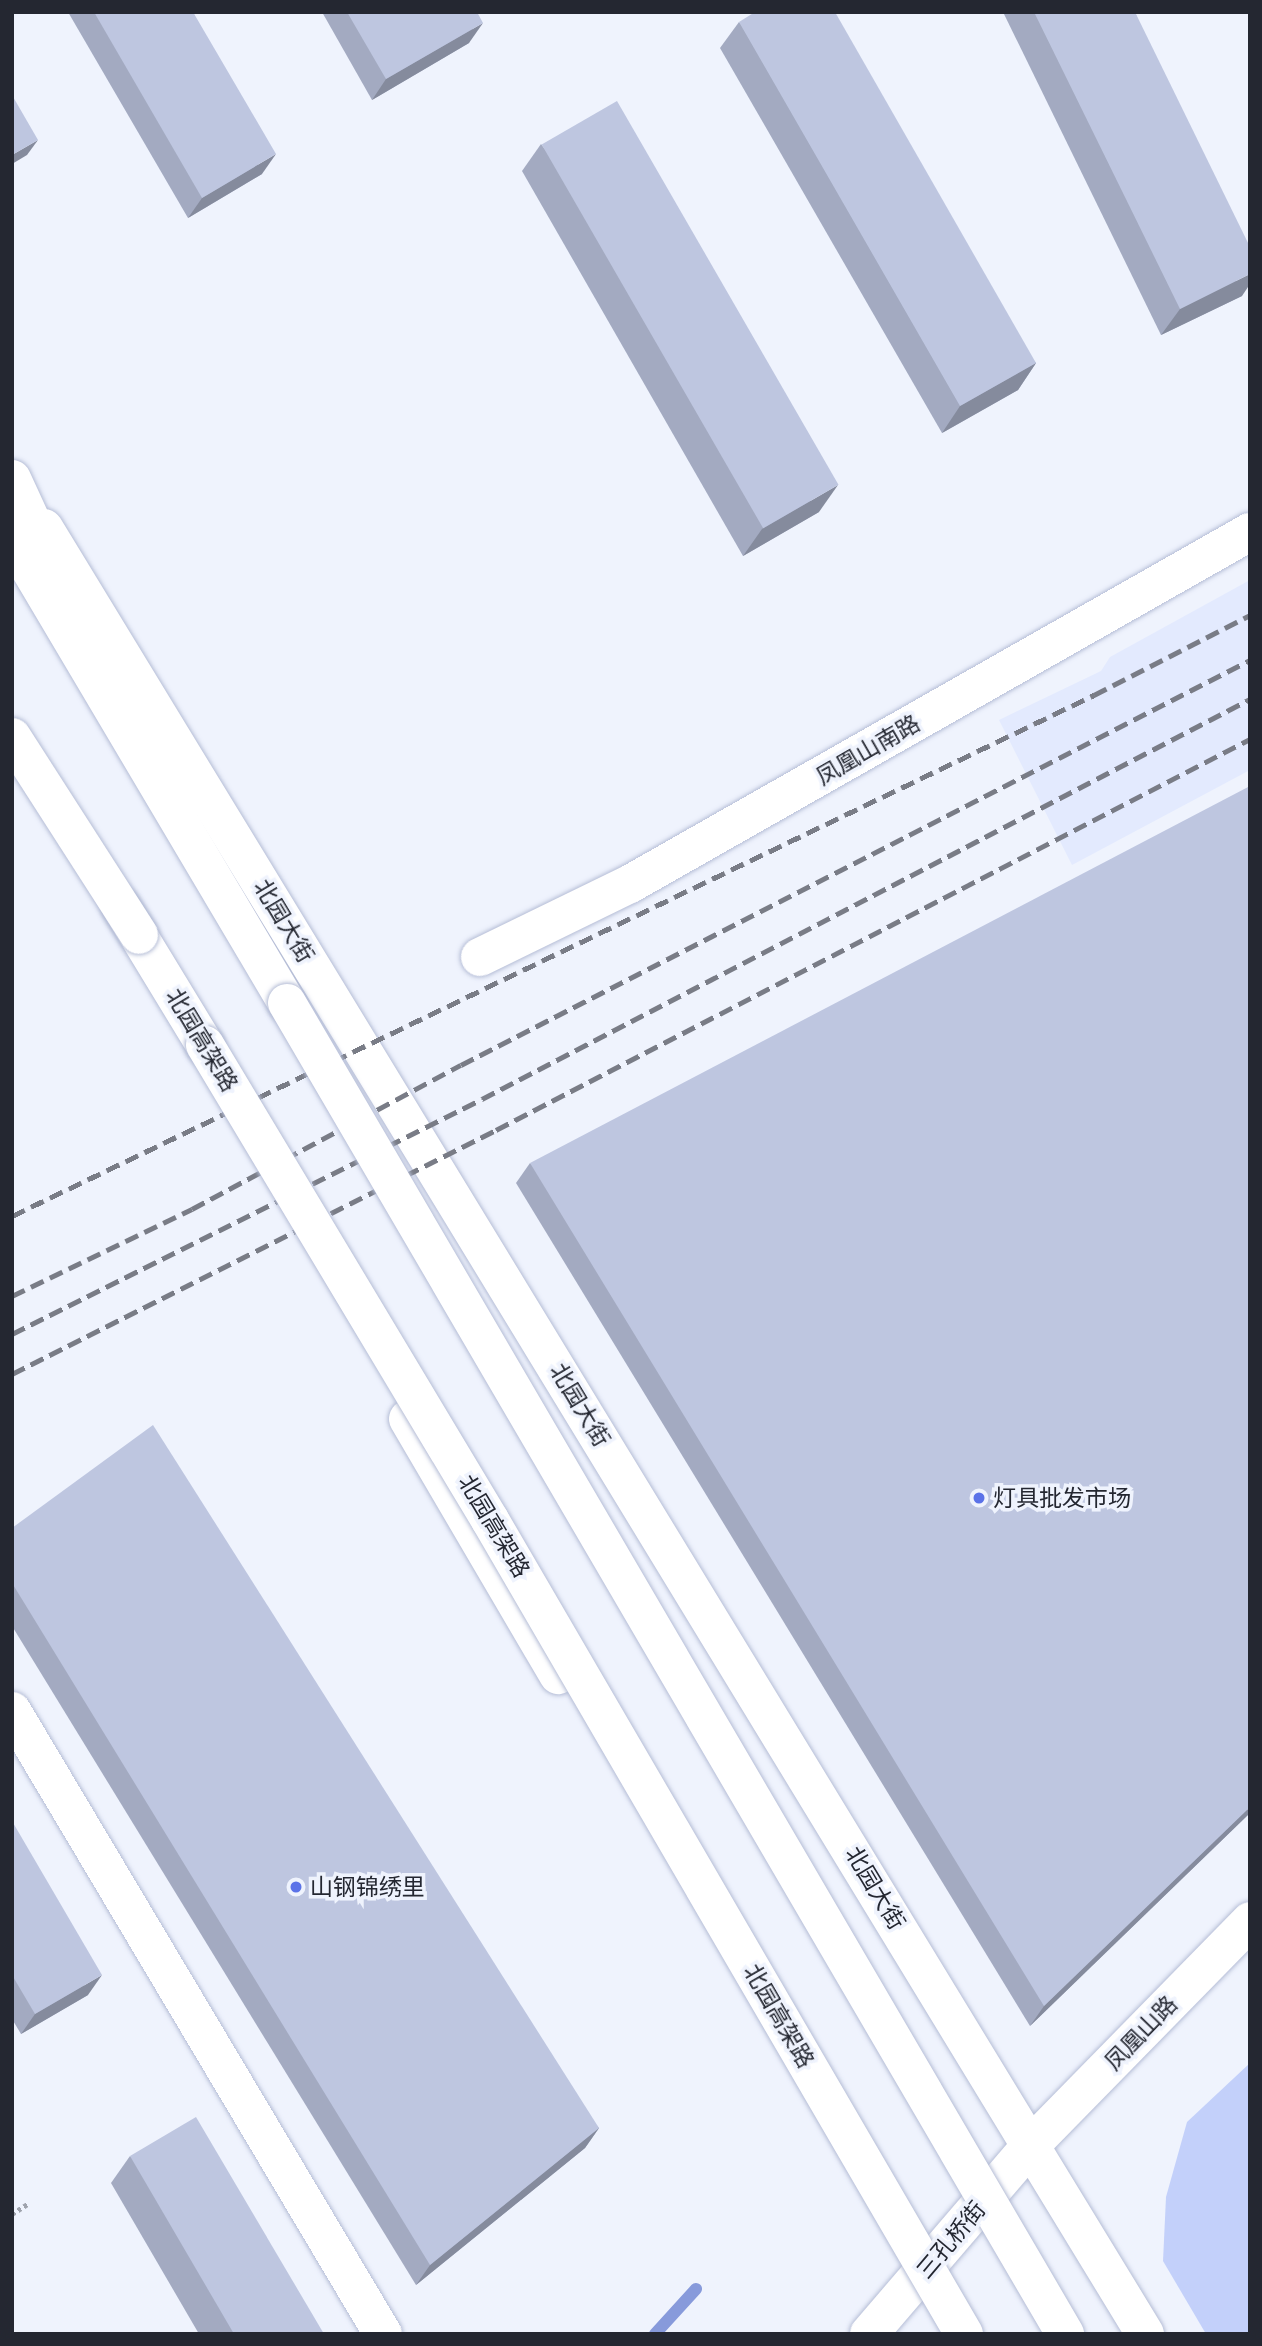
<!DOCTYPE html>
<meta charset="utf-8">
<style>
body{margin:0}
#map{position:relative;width:1262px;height:2346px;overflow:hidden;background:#eff3fd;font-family:Inter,"Noto Sans SC",sans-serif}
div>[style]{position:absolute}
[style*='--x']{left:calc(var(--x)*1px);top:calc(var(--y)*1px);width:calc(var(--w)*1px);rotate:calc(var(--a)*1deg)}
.built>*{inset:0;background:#e3eafe}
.green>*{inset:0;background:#c3d0fa}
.stream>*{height:12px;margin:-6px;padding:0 6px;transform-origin:6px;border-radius:6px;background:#879adb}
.path>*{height:4.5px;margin-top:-2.25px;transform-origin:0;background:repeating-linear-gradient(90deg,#9fa3ad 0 3.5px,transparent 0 7px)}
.roads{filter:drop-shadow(0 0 2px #b5bdd6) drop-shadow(0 0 2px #b5bdd6)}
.street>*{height:38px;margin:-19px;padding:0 19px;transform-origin:19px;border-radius:19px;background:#fff}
.secondary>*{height:38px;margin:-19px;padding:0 19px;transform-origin:19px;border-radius:19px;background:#fff}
.primary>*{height:38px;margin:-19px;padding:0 19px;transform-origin:19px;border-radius:19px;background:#fff}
.highway>*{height:38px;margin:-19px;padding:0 19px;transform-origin:19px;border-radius:19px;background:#fff}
.rail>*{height:5px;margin-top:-2.5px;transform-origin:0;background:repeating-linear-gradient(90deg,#797c86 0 14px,transparent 0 21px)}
.bridges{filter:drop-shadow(0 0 2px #b5bdd6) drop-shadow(0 0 2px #b5bdd6)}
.highway-bridge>*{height:38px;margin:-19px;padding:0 19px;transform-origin:19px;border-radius:19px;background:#fff}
.wall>*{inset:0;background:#a3aac1}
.shaded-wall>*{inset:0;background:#858b9d}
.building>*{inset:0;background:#bec6e0;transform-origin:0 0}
.dots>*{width:19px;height:19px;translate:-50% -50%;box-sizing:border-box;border:4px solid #eff3fd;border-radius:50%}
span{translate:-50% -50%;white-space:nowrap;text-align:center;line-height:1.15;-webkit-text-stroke:7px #eff3fd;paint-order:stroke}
.street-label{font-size:23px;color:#242731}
.poi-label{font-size:23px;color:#242731}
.left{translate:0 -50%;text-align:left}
.frame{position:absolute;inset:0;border:14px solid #242731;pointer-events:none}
</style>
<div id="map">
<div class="built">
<div style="clip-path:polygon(1250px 580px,1250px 770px,1072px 865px,999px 720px,1101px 671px,1110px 657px)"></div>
</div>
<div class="green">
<div style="clip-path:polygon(1250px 2063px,1250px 2334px,1206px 2334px,1163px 2261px,1166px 2197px,1187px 2122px)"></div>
</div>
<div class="stream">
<div style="--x:655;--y:2334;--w:61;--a:-47.7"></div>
</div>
<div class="path">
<div style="--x:12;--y:2214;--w:20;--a:-33"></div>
</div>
<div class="roads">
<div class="street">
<div style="--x:480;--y:957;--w:167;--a:-26"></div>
<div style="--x:630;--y:884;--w:713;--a:-29.59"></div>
<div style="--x:12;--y:1711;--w:725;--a:59.23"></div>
</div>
<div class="secondary">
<div style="--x:869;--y:2334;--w:250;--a:-49.4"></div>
<div style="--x:1032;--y:2144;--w:312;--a:-45.6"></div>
</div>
<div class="primary">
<div style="--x:44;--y:528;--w:2115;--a:58.63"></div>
<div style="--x:408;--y:1419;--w:297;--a:59.6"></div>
</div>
<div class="highway">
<div style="--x:12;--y:479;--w:98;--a:65.3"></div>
<div style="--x:12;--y:539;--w:539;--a:59.35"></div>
<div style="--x:121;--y:907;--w:162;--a:58.7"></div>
</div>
</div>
<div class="rail">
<div style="--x:12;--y:1216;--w:1201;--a:-25.71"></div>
<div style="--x:1094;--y:695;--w:175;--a:-27.1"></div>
<div style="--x:12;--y:1296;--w:200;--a:-25.8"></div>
<div style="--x:192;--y:1209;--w:305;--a:-28.2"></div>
<div style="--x:461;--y:1065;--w:887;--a:-27.17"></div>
<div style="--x:12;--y:1334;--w:525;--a:-26.57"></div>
<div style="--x:482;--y:1099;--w:866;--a:-27.51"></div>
<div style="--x:12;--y:1374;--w:542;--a:-26.75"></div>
<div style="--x:496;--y:1130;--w:849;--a:-27.41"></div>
</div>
<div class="bridges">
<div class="highway-bridge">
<div style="--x:12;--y:737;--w:235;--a:57.3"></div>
<div style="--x:287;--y:1003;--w:1542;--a:59.69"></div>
<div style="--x:205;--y:1045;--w:554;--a:59.04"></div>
<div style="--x:490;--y:1520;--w:942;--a:59.79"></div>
</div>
</div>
<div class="wall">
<div style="clip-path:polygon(68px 12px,193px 12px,262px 174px,188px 218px)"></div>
<div style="clip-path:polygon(322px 12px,477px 12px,469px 43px,372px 100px)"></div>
<div style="clip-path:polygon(1003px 12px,1135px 12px,1242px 296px,1161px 335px)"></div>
<div style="clip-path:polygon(739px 22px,1036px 363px,1018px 390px,942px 433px,720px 48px)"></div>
<div style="clip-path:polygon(541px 144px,819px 512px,743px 556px,522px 171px)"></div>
<div style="clip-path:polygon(530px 1163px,1250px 1813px,1030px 2026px,516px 1183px)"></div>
<div style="clip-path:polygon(12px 1528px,599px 2128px,585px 2148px,416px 2285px,12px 1626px)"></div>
<div style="clip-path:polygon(12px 1821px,88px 1995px,21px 2034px,12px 2019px)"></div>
<div style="clip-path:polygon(130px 2156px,324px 2334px,199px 2334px,111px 2183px)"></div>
</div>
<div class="shaded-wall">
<div style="clip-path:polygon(483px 23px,469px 43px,372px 100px,386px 79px)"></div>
<div style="clip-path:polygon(38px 140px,27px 155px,12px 164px,12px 155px)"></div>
<div style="clip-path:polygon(276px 154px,262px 174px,188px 218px,202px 198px)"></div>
<div style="clip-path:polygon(1250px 274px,1250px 284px,1242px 296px,1161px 335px,1180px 309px)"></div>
<div style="clip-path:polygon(1036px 363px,1018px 390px,942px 433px,960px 406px)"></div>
<div style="clip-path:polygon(838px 485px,819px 512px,743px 556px,762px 529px)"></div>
<div style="clip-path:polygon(1250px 1807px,1250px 1813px,1030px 2026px,1044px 2006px)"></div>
<div style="clip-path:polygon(102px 1975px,88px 1995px,21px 2034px,35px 2014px)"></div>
<div style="clip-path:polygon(599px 2128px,585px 2148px,416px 2285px,430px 2265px)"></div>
</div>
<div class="building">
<div style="clip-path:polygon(94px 12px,193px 12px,276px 154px,202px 198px)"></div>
<div style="clip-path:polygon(347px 12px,477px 12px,483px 23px,386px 79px)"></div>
<div style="clip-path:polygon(755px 12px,835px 12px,1036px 363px,960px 406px,739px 22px)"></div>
<div style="clip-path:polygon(1034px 12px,1135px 12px,1250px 247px,1250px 274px,1180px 309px)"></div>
<div style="clip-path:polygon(12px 95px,38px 140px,12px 155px)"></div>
<div style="left:617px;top:101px;width:443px;height:87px;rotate:60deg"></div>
<div style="clip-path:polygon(1250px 786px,1250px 1807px,1044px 2006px,530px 1163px)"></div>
<div style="clip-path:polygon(153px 1425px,599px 2128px,430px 2265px,12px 1583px,12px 1528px)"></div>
<div style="clip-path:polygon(12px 1821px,102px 1975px,35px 2014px,12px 1975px)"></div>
<div style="clip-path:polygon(196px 2117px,324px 2334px,234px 2334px,130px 2156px)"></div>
</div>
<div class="dots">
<div style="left:979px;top:1498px;background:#5b72e8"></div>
<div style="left:296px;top:1887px;background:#5b72e8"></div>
</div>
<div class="street-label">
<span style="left:868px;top:750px;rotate:-30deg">凤凰山南路</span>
<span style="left:284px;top:921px;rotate:59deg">北园大街</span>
<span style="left:202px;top:1040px;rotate:59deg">北园高架路</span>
<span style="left:580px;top:1405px;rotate:59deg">北园大街</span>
<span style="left:494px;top:1526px;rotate:59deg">北园高架路</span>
<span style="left:875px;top:1888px;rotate:59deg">北园大街</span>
<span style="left:779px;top:2016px;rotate:60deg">北园高架路</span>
<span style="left:1141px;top:2033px;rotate:-46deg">凤凰山路</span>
<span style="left:951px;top:2240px;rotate:-50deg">三孔桥街</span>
</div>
<div class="poi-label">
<span class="left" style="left:993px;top:1498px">灯具批发市场</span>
<span class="left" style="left:310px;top:1887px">山钢锦绣里</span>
</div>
<div class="frame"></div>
</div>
